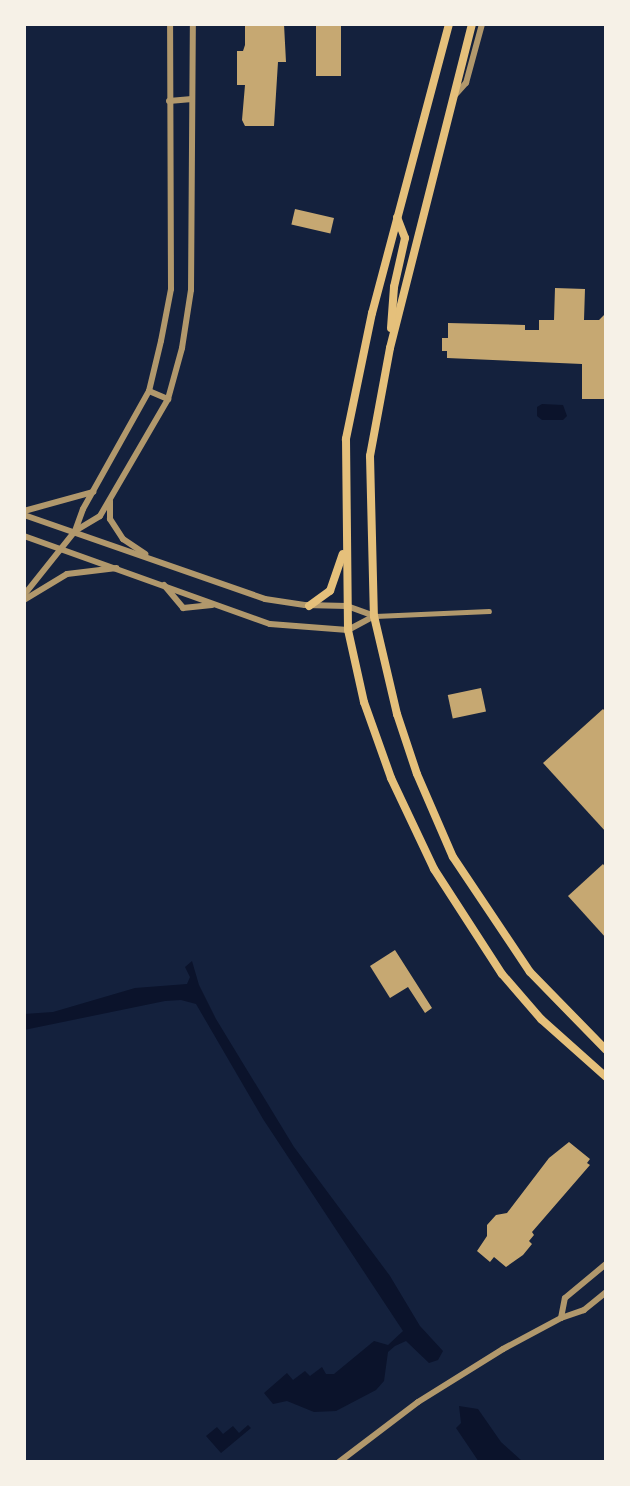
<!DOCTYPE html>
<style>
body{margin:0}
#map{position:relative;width:630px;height:1486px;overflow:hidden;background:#14213d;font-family:Quicksand,sans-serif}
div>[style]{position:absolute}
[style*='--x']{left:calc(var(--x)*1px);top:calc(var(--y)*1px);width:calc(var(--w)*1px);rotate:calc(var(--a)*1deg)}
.water>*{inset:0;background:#0b132b}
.building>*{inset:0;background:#c6a872;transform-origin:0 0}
.minor>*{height:5px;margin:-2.5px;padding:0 2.5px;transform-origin:2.5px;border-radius:2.5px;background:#b1986c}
.tertiary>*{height:6px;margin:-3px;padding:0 3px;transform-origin:3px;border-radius:3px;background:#b1986c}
.primary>*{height:8px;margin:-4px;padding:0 4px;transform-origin:4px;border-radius:4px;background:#e5c07b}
span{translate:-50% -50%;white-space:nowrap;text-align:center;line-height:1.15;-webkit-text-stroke:7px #f6f1e7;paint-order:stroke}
.frame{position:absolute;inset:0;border:26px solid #f6f1e7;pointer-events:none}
</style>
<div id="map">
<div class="water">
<div style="clip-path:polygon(542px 404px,563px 405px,567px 416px,563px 420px,542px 420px,537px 416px,537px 407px)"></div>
<div style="clip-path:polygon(192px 961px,199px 985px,216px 1019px,294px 1147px,390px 1276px,420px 1326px,443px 1351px,438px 1360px,429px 1363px,406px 1341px,395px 1346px,388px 1352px,384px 1381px,376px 1390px,336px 1411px,314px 1412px,287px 1401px,273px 1404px,264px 1393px,287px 1373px,293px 1380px,305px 1371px,310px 1376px,322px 1367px,326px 1374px,334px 1374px,374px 1341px,388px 1345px,403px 1331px,263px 1119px,196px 1004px,181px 1000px,165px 1001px,24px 1030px,24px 1014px,53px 1012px,135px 988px,187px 984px,190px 977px,185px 967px)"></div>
<div style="clip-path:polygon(459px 1406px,478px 1409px,501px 1442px,523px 1462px,479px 1462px,456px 1428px,461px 1423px)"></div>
<div style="clip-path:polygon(248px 1425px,251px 1428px,221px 1453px,206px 1436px,217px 1427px,223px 1434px,233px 1426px,239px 1433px)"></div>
</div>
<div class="building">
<div style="clip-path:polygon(245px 24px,284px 24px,286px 62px,278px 62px,274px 126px,245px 126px,242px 120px,245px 85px,237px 85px,237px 51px,243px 51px,245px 45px)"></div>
<div style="left:316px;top:24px;width:25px;height:52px"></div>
<div style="left:295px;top:209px;width:40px;height:16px;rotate:13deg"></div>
<div style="clip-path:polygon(555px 288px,585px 289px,584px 320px,599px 320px,606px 313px,606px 399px,582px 399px,582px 364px,447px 358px,447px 351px,442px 351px,442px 338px,448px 338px,448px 323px,525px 325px,525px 330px,539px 330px,539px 320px,554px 320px)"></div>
<div style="left:481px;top:688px;width:24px;height:34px;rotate:78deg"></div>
<div style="clip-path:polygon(603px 709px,606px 712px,606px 832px,543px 763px)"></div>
<div style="clip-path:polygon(603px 864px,606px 868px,606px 938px,568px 896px)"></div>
<div style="clip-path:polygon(395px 950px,432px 1008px,425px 1013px,408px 987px,390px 998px,370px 966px)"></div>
<div style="clip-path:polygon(569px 1142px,590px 1159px,587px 1163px,590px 1165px,532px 1232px,534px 1235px,529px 1241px,532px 1244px,523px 1255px,506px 1267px,494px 1257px,490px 1262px,477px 1251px,487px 1236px,487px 1225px,496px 1215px,507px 1213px,549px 1158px)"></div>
</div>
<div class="minor">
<div style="--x:375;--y:616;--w:114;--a:-2.5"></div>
</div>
<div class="tertiary">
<div style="--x:456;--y:94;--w:15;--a:-48"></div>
<div style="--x:466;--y:83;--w:61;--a:-74.8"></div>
<div style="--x:169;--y:101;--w:23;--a:-5"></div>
<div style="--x:149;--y:391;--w:21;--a:23"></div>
<div style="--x:110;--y:501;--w:18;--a:90"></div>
<div style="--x:110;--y:519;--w:24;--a:57"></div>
<div style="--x:123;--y:539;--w:27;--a:34"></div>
<div style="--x:24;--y:511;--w:72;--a:-15.4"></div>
<div style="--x:24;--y:515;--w:255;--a:19.2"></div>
<div style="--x:265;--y:599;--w:40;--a:8.5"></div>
<div style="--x:305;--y:605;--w:42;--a:1.4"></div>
<div style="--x:347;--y:606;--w:29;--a:20"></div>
<div style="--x:75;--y:531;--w:23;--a:-70"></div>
<div style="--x:83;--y:509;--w:135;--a:-60.8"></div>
<div style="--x:149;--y:391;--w:51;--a:-76.5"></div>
<div style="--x:161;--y:341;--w:53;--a:-79.1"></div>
<div style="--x:171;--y:289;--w:265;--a:-90.2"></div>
<div style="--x:24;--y:536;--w:261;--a:19.7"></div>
<div style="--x:270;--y:624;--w:78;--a:4.4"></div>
<div style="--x:348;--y:630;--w:30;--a:-28"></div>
<div style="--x:164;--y:585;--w:30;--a:50"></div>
<div style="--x:183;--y:608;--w:29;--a:-6"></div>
<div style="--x:24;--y:595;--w:82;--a:-51.4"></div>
<div style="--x:75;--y:531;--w:29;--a:-31"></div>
<div style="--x:100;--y:516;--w:135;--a:-59.8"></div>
<div style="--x:168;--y:399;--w:53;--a:-74.6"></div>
<div style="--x:182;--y:348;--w:59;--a:-81.2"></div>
<div style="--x:191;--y:290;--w:266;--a:-89.6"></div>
<div style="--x:24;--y:600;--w:50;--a:-31.2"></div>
<div style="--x:67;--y:574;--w:50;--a:-6.8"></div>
<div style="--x:561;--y:1318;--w:20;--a:-79"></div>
<div style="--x:565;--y:1298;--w:53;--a:-39.7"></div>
<div style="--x:339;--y:1462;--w:99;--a:-37.2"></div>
<div style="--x:418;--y:1402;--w:100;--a:-31.9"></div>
<div style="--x:503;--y:1349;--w:66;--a:-28.1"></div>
<div style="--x:561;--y:1318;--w:24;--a:-19"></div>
<div style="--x:584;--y:1310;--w:28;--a:-39"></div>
</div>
<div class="primary">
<div style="--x:449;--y:24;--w:299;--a:104.9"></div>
<div style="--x:372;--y:313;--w:129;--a:101.7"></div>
<div style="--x:346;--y:439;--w:191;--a:89.4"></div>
<div style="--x:348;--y:630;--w:74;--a:77.5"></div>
<div style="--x:364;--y:702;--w:81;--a:70.4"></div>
<div style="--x:391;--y:778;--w:101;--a:64.7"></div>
<div style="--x:434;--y:869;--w:125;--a:57.1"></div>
<div style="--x:502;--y:974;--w:60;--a:49.1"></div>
<div style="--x:541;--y:1019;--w:87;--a:41.7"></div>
<div style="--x:472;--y:24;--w:334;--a:104.2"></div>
<div style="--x:390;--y:348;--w:110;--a:100.5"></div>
<div style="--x:370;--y:456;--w:160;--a:88.6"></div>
<div style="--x:374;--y:616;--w:101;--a:76.8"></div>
<div style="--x:397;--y:714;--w:63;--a:71.6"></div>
<div style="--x:417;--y:774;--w:90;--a:66.6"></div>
<div style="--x:453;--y:857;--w:138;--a:56.2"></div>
<div style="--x:530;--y:972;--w:109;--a:45.7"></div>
<div style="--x:391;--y:328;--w:41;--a:-85.8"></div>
<div style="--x:394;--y:287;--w:50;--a:-77.3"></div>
<div style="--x:405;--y:238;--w:22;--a:-111"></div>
<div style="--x:309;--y:606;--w:26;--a:-36"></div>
<div style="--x:330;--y:591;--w:39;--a:-71"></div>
</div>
<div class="frame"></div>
</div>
